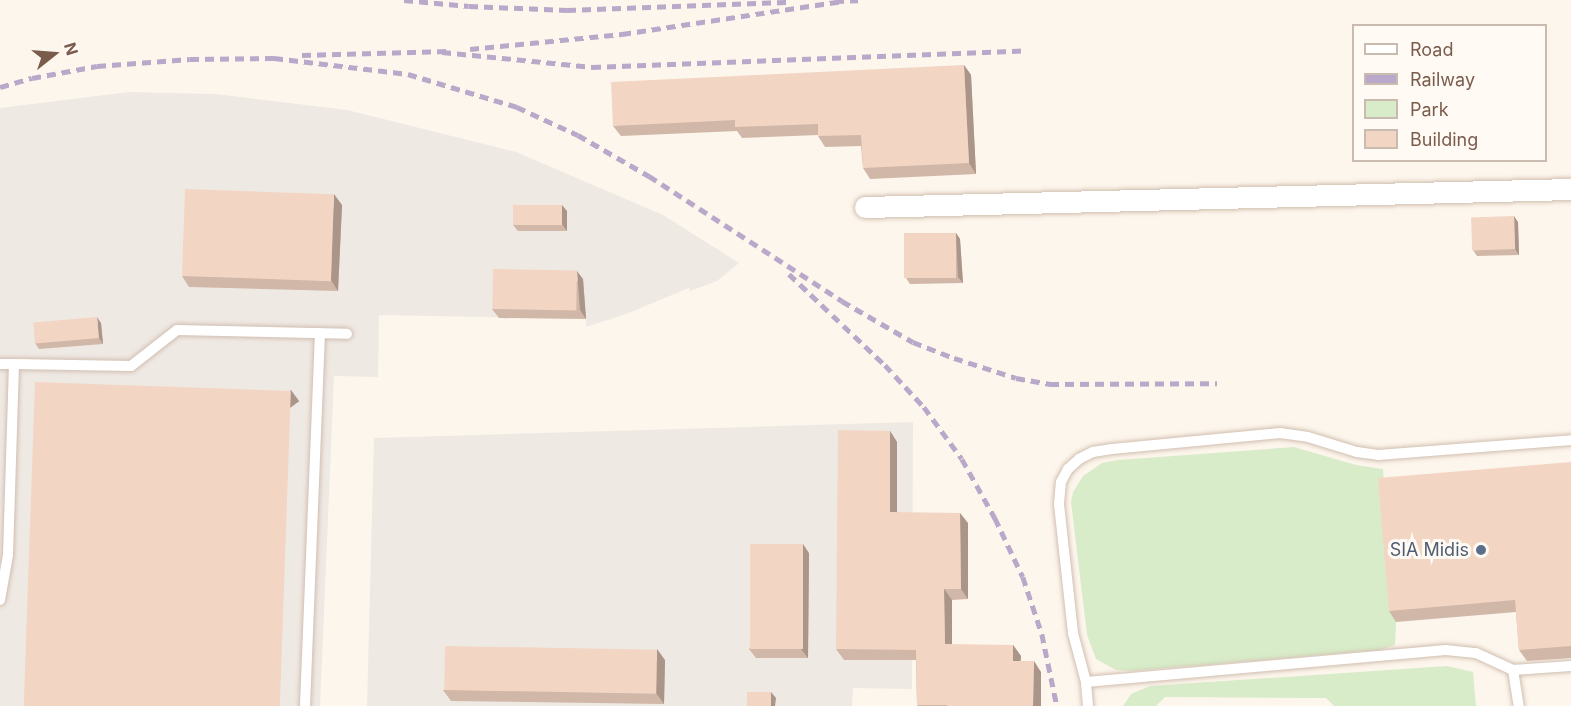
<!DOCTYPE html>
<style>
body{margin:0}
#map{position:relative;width:1571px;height:706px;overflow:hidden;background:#fdf6ec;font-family:Inter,sans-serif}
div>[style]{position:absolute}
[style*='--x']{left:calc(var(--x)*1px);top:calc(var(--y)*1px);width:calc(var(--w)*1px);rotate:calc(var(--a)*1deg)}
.industrial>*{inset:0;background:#efe9e4}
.green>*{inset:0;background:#d8ecc9}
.roads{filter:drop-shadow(0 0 2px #d1beb0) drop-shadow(0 0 2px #d1beb0)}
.lane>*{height:10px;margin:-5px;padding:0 5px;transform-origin:5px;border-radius:5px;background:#fff}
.street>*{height:21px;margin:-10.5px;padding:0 10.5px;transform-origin:10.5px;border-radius:10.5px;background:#fff}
.rail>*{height:4.5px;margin-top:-2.25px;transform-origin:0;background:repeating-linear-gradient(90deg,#b9a8c9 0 9px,transparent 0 15px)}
.wall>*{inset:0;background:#d1b7a8}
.shaded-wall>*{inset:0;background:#aa9588;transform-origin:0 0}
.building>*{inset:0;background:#f3d5c3;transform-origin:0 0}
.dots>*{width:16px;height:16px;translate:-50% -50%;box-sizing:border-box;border:3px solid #fffaf3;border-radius:50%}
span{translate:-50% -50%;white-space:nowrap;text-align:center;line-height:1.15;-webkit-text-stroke:6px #fffaf3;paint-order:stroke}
.service-label{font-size:18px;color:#4e5e75}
.right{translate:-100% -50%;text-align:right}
.legend{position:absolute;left:1352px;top:24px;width:195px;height:138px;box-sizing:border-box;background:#fffaf3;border:2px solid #cabbb1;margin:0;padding:8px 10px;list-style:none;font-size:18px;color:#7a5c4d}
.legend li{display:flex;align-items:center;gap:12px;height:30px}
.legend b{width:30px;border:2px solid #cabbb1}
.north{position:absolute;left:24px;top:24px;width:60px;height:60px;-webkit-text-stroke:4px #fffaf3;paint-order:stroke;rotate:73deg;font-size:16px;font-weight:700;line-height:24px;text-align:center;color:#7a5c4d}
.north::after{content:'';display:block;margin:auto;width:21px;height:27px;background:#7a5c4d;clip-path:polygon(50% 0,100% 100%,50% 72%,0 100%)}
</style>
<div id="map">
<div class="industrial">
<div style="clip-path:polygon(129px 92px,216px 94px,347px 110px,516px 152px,663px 215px,739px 263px,717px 281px,690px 291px,689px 288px,626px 314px,586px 327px,586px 319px,379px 315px,378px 377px,334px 376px,320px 706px,0 706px,0 108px)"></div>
<div style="clip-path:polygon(913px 422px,912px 689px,853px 688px,852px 706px,367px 706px,374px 438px)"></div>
</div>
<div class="green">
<div style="clip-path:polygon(1294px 447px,1356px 465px,1383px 469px,1396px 622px,1395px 645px,1380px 650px,1132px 671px,1116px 670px,1096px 659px,1087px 635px,1071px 502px,1073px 492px,1083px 476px,1102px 463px,1118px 460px)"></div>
<div style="clip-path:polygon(1447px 666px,1473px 672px,1476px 706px,1334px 706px,1326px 698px,1165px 697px,1156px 706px,1123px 706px,1131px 694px,1150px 686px)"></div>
</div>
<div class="roads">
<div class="lane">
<div style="--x:0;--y:364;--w:14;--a:0"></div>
<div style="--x:0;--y:600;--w:46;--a:-79.9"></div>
<div style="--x:8;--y:555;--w:191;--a:-88.2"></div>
<div style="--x:14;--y:364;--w:117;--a:1"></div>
<div style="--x:131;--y:366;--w:58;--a:-38"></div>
<div style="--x:177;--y:330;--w:170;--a:1.3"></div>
<div style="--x:1513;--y:670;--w:58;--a:-3.9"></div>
<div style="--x:1086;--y:682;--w:361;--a:-5.1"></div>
<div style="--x:1446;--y:650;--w:30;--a:6"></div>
<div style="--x:1476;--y:653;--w:41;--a:24.7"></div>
<div style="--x:1513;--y:670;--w:36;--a:81"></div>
<div style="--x:305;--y:706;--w:373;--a:-87.7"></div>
<div style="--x:1088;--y:706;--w:24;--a:-95"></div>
<div style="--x:1086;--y:682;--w:51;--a:-104.9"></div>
<div style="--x:1073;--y:633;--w:130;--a:-96.2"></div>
<div style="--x:1059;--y:504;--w:22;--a:-85"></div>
<div style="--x:1061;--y:482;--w:15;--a:-62"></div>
<div style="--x:1068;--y:469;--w:15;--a:-42"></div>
<div style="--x:1079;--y:459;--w:16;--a:-27"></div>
<div style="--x:1093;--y:452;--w:19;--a:-9"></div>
<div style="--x:1112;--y:449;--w:169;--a:-5.4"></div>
<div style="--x:1280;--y:433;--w:28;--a:8"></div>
<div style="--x:1308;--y:437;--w:51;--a:17"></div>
<div style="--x:1357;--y:452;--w:21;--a:8"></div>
<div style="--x:1378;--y:455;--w:194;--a:-4.4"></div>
</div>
<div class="street">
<div style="--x:865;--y:207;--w:706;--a:-1.46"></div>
</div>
</div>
<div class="rail">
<div style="--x:404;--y:0;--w:65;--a:5.3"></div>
<div style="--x:469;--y:6;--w:98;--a:2.3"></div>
<div style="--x:567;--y:10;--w:220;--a:-2.1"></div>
<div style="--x:835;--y:1;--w:23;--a:-2"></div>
<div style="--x:470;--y:49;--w:153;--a:-5.6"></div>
<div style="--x:622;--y:34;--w:222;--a:-8.5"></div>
<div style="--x:442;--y:52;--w:151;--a:5.7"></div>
<div style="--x:592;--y:67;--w:433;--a:-2.2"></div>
<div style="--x:302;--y:55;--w:147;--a:-1.6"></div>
<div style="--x:0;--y:87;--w:33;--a:-16"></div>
<div style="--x:32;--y:78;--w:66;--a:-10.5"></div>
<div style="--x:97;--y:66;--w:93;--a:-4.3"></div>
<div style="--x:190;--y:59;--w:84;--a:-0.7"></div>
<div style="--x:274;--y:58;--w:135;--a:6.8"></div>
<div style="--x:408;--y:74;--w:114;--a:16.8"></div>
<div style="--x:517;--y:107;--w:67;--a:24.7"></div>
<div style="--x:578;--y:135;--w:82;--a:30"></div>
<div style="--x:649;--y:176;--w:230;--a:32.9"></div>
<div style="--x:842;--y:301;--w:82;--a:30"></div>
<div style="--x:913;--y:342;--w:44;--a:21.3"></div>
<div style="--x:954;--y:358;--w:65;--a:17.9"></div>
<div style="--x:1016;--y:378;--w:35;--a:10"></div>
<div style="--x:1050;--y:384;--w:167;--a:-0.3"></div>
<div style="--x:789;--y:274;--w:132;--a:43.5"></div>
<div style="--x:885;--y:365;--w:57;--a:47.1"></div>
<div style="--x:924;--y:407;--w:64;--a:53.8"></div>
<div style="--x:962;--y:459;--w:68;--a:60.8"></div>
<div style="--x:995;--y:518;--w:65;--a:64.6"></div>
<div style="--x:1023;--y:577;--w:60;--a:71.6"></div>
<div style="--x:1042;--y:634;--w:74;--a:78.2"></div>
</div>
<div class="wall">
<div style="clip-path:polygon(964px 65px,971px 75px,976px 174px,870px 179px,863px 168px,861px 146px,825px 147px,818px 136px,818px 135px,742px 138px,737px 131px,621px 136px,613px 126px)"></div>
<div style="clip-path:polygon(342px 205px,338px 291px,189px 287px,182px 276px)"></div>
<div style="clip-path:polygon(567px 211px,567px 231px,518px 231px,513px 225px)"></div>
<div style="clip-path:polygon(1518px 222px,1519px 255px,1477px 256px,1473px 250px)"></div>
<div style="clip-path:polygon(956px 233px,960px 239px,963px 283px,910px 284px,906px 278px)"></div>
<div style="clip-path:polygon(583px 279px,586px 319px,499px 318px,492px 309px)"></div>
<div style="clip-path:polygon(101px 323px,103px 344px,39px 349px,35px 343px)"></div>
<div style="clip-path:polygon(890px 431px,897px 442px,897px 512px,968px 523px,968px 599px,952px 600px,952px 645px,1013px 645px,1021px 656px,1020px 661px,1041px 672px,1041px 706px,918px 706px,917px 705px,916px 660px,844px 660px,836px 649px)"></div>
<div style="clip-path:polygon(1571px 462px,1571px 658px,1527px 661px,1519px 650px,1516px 612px,1396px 622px,1389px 611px)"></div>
<div style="clip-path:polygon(809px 553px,808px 658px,756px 658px,749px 649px)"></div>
<div style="clip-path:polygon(665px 660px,664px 704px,451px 701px,443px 690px)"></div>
</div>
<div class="shaded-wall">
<div style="clip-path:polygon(964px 65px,971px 75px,976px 174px,969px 163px)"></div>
<div style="clip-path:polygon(334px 194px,342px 205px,338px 291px,331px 280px)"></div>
<div style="clip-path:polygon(562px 205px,567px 211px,567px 231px,562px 224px)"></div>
<div style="clip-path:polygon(1514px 216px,1518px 222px,1519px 255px,1515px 249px)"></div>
<div style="clip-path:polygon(956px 233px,960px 239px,963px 283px,958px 277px)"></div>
<div style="clip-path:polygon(577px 271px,583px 279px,586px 319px,580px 310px)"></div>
<div style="clip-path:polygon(97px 317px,101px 323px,103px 344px,99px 338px)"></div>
<div style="left:291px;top:390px;width:14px;height:316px;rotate:54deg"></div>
<div style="clip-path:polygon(890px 431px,897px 442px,897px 523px,890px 512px)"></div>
<div style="clip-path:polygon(960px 513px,968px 523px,968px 599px,961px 589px)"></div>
<div style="clip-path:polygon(803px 544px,809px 553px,808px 658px,801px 649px)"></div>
<div style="clip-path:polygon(944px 589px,952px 600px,952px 655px,945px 644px)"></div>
<div style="clip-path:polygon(1013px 645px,1021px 656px,1020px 672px,1013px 661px)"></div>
<div style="clip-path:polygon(657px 649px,665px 660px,664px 704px,656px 693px)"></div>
<div style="clip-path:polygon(1034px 661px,1041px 672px,1041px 706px,1033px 706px)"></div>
<div style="clip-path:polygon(771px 692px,776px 698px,775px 706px,771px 706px)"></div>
</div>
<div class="building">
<div style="clip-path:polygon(964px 65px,969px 163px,863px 168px,861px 135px,818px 136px,818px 124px,735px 127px,735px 120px,613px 126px,611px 82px)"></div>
<div style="left:185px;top:189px;width:149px;height:87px;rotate:2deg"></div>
<div style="left:513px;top:205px;width:49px;height:20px"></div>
<div style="left:1514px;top:216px;width:33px;height:43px;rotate:88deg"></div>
<div style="left:904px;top:233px;width:52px;height:45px"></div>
<div style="left:493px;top:269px;width:84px;height:40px;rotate:1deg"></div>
<div style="left:97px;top:317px;width:21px;height:64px;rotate:85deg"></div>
<div style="left:35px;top:382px;width:256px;height:324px;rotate:2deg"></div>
<div style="clip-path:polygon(838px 430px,890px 431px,890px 512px,960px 513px,961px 589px,944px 589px,945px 644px,1013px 645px,1013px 661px,1034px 661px,1033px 706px,947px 706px,947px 705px,917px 705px,916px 650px,836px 649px)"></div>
<div style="clip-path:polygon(1571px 462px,1571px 646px,1519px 650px,1515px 600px,1389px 611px,1378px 478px)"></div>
<div style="left:750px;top:544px;width:53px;height:105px"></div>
<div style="left:445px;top:646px;width:212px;height:44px;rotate:1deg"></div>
<div style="left:747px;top:692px;width:24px;height:14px"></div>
</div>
<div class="dots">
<div style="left:1481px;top:550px;background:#5c6f8a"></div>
</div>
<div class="service-label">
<span class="right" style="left:1469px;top:550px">SIA Midis</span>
</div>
<ul class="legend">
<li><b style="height:8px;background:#fff"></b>Road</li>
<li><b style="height:8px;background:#b9a8c9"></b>Railway</li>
<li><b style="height:16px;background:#d8ecc9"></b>Park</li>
<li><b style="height:16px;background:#f3d5c3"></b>Building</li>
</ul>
<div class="north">N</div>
</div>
